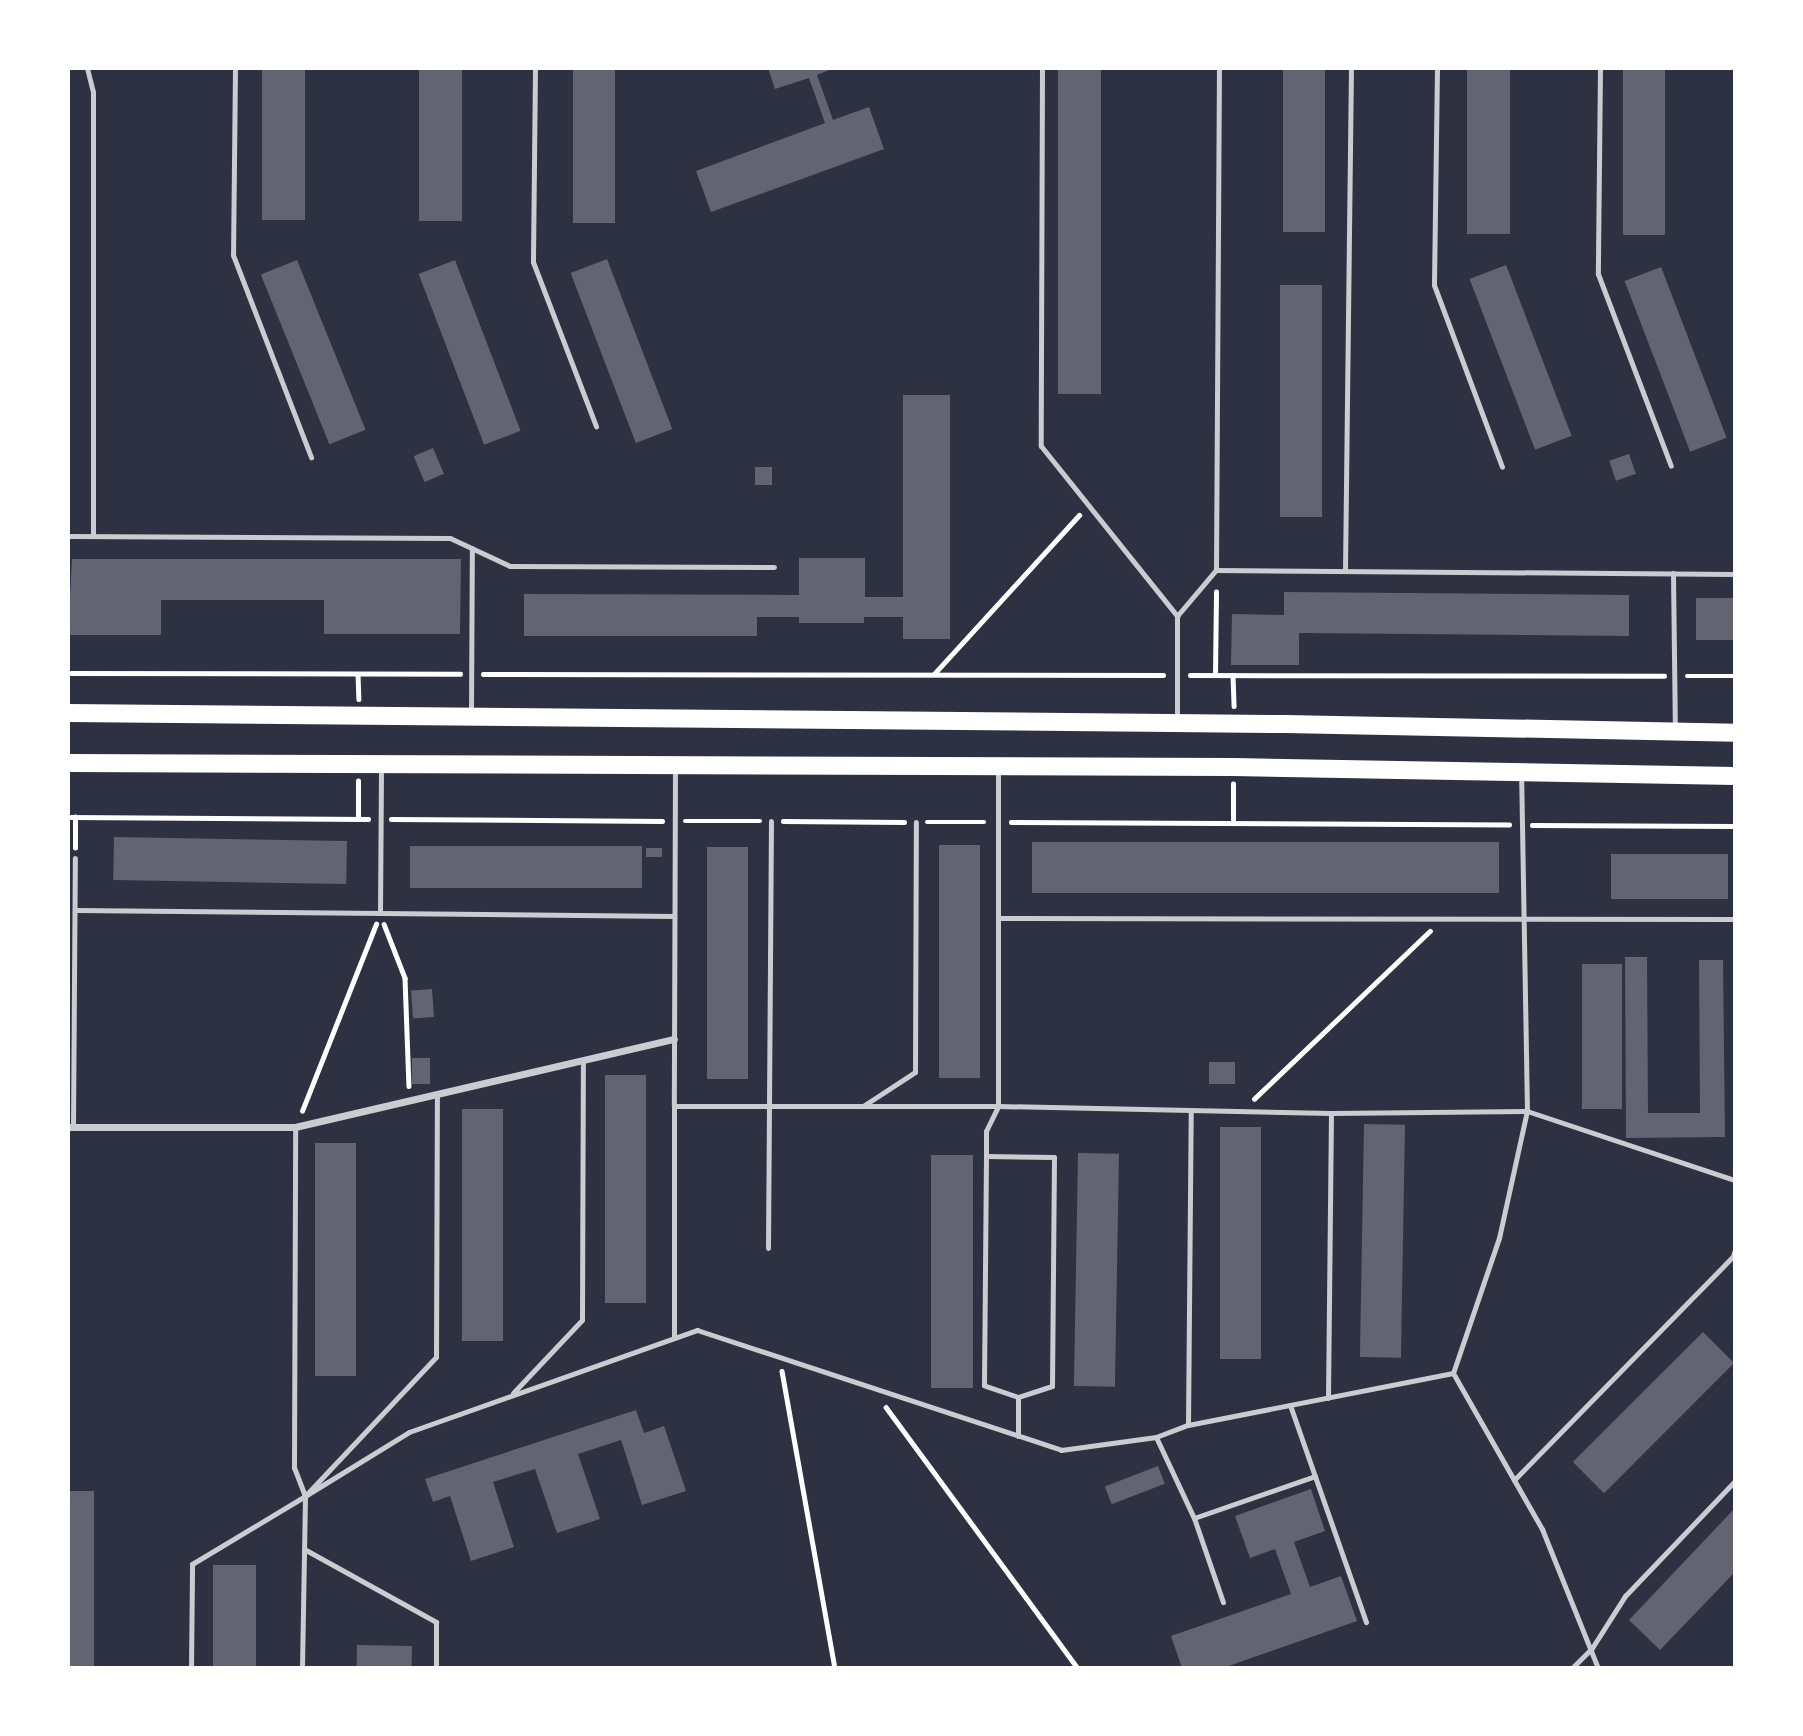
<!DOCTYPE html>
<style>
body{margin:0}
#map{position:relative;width:1803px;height:1736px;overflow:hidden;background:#2d3142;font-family:"Nunito Sans",sans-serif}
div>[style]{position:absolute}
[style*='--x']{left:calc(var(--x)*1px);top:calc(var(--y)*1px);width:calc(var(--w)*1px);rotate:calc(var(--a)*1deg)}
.building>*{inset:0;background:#626471;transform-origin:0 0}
.path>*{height:4.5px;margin:-2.25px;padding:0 2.25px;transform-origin:2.25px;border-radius:2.25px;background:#fff}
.service>*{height:5px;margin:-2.5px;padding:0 2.5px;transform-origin:2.5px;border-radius:2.5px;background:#caccd0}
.minor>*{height:7px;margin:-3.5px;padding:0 3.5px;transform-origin:3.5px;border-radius:3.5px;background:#caccd0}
.primary>*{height:18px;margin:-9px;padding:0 9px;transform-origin:9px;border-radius:9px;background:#fff}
span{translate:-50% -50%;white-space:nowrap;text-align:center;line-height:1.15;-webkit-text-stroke:7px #fff;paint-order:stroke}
.frame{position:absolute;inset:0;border:70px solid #fff;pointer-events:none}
</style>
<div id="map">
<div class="building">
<div style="left:262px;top:68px;width:43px;height:152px"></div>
<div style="left:419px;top:68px;width:43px;height:153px"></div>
<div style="left:573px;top:68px;width:42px;height:155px"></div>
<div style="clip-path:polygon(768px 68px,834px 68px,817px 75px,833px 120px,869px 107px,884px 149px,711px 212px,696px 171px,825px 123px,809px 78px,775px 89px)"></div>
<div style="left:1058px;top:68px;width:43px;height:326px"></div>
<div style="left:1283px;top:68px;width:42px;height:164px"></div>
<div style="left:1467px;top:68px;width:43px;height:166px"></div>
<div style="left:1623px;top:68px;width:42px;height:167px"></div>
<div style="left:607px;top:259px;width:182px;height:39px;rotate:69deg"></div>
<div style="left:297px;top:260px;width:183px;height:39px;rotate:68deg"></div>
<div style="left:455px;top:260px;width:183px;height:39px;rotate:69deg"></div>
<div style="left:1506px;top:265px;width:183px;height:39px;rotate:69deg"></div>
<div style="left:1661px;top:267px;width:183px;height:39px;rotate:69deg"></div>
<div style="left:1280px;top:285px;width:42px;height:232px"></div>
<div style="clip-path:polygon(903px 395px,950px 395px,950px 639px,903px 639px,903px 617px,864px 617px,864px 623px,799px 623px,799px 617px,757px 617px,757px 636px,524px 636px,524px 594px,799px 595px,799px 558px,865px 558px,865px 597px,903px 597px)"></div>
<div style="left:433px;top:448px;width:28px;height:21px;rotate:67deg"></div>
<div style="left:1629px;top:454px;width:21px;height:21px;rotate:71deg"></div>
<div style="left:755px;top:467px;width:17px;height:18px"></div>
<div style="clip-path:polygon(72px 559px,461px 559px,460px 634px,324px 634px,324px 600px,161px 600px,161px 635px,68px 635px)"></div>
<div style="clip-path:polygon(1284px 592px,1629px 595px,1629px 636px,1299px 633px,1299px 665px,1231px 665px,1232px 614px,1284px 615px)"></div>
<div style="left:1696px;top:598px;width:39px;height:42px"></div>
<div style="left:114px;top:837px;width:233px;height:43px;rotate:1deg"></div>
<div style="left:1032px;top:842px;width:467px;height:51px"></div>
<div style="left:939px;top:845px;width:41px;height:233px"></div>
<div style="left:410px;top:846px;width:232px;height:42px"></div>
<div style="left:707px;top:847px;width:41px;height:232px"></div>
<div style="left:646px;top:848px;width:16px;height:9px"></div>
<div style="left:1611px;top:854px;width:117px;height:45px"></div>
<div style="clip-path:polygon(1625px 957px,1647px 957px,1648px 1113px,1700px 1113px,1699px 960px,1723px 960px,1725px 1137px,1626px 1138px)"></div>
<div style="left:1582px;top:964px;width:40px;height:145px"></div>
<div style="left:432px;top:989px;width:28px;height:21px;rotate:86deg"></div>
<div style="left:412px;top:1058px;width:18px;height:26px"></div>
<div style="left:1209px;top:1062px;width:26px;height:22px"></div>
<div style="left:605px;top:1075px;width:41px;height:228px"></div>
<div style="left:462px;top:1109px;width:41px;height:232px"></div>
<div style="left:1364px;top:1124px;width:41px;height:233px;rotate:1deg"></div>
<div style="left:1220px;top:1127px;width:41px;height:232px"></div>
<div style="left:315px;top:1143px;width:41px;height:233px"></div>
<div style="left:1078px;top:1153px;width:41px;height:233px;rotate:1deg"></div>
<div style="left:931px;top:1155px;width:42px;height:233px"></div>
<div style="left:1703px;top:1332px;width:44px;height:184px;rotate:45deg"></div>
<div style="clip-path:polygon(636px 1410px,644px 1433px,664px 1426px,686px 1491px,642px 1505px,621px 1440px,578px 1454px,600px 1519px,557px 1533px,535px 1469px,493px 1482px,514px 1547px,471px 1561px,450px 1496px,433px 1502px,425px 1479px)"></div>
<div style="left:1158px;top:1466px;width:19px;height:57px;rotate:69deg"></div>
<div style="clip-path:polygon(1311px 1489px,1325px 1531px,1294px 1542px,1310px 1587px,1341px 1576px,1357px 1621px,1223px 1668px,1182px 1668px,1171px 1636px,1291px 1594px,1275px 1549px,1250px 1558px,1235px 1516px)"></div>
<div style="left:68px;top:1491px;width:26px;height:177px"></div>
<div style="clip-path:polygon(1735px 1508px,1735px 1572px,1660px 1650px,1629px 1620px)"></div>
<div style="left:213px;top:1565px;width:43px;height:103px"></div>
<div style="left:357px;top:1645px;width:55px;height:23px;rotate:1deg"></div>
</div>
<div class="path">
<div style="--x:68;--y:673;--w:392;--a:0.1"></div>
<div style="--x:358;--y:674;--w:25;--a:88"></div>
<div style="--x:483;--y:674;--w:680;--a:0.08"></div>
<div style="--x:934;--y:674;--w:215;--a:-47.6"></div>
<div style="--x:1190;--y:675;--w:474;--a:0.1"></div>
<div style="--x:1215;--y:675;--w:83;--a:-89.3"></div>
<div style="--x:1233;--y:675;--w:31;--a:88"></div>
<div style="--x:1687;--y:676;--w:48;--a:0"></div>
<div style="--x:68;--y:817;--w:300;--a:0.4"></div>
<div style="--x:358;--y:819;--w:38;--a:-90"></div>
<div style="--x:391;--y:819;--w:271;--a:0.4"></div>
<div style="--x:685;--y:821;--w:75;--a:0"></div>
<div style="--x:783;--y:821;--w:121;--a:0.5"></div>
<div style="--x:927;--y:822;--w:57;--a:0"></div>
<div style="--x:1011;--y:822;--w:498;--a:0.3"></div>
<div style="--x:1233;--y:823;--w:39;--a:-90"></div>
<div style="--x:1532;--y:825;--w:203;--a:0.3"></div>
<div style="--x:75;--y:848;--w:31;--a:-90"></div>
<div style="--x:384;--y:924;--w:58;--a:68.7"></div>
<div style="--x:405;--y:978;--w:108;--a:87.9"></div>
<div style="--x:1254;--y:1099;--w:243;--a:-43.7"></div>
<div style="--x:302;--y:1111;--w:201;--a:-68.4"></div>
<div style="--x:782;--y:1371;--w:302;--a:79.9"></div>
<div style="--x:886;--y:1407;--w:324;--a:53.7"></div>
</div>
<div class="service">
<div style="--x:87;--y:68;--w:25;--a:76"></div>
<div style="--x:93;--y:92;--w:444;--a:90"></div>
<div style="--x:235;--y:68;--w:187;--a:90.6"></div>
<div style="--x:233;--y:255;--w:217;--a:68.9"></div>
<div style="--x:535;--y:68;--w:194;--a:90.6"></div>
<div style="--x:533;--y:262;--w:176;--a:69"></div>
<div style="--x:1042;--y:68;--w:378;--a:90.2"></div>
<div style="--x:1041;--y:446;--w:218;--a:51.3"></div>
<div style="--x:1437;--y:68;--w:217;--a:90.8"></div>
<div style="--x:1434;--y:285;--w:194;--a:69.5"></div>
<div style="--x:1600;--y:68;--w:206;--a:90.6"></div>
<div style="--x:1598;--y:274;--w:205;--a:69.2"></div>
<div style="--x:68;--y:536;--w:382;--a:0.3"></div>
<div style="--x:450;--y:538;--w:66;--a:25"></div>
<div style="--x:510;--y:566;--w:264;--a:0.2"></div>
<div style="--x:1216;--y:570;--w:519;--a:0.44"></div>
<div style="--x:1345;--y:571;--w:503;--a:-89.32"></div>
<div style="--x:1673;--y:573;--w:154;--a:89.3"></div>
<div style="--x:471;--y:713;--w:165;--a:-89.7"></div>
<div style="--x:1177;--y:720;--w:104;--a:-90"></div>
<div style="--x:1177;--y:616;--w:60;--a:-49.7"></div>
<div style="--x:1216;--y:570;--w:502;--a:-89.66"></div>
<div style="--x:675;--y:767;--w:339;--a:90.2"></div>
<div style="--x:674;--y:1106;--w:324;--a:0"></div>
<div style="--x:998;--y:1106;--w:337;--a:-90"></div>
<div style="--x:75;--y:910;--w:599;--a:0.57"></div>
<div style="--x:380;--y:913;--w:147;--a:-89.6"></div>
<div style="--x:998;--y:918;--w:737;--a:0.08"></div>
<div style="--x:863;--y:1106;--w:62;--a:-33.2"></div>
<div style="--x:915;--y:1072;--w:250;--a:-89.8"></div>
<div style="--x:73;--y:1127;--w:269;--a:-89.6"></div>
<div style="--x:986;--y:1156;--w:68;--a:0.8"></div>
<div style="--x:1054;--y:1157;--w:229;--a:90.5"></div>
<div style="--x:1052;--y:1386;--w:36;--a:162"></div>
<div style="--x:1018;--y:1397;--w:36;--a:-161"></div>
<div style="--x:984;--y:1385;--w:229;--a:-89.5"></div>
<div style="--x:986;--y:1156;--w:25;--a:-90"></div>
<div style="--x:986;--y:1131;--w:28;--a:-64"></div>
<div style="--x:998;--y:1106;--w:333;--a:1.2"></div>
<div style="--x:1331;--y:1113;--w:196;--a:-0.6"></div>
<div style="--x:1527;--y:1111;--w:219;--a:18.4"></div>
<div style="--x:768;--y:1248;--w:427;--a:-89.6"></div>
<div style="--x:674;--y:1338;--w:232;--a:-90"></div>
<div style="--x:1453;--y:1373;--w:180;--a:60.3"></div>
<div style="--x:1542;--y:1529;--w:150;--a:68.1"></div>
<div style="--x:513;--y:1393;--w:100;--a:-46.6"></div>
<div style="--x:582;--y:1320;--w:260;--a:-89.8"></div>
<div style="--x:1328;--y:1398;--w:285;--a:-89.4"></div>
<div style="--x:1290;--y:1405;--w:230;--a:70.7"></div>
<div style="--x:1188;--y:1425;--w:314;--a:-89.5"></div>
<div style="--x:1018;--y:1436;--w:39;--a:-90"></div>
<div style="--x:1156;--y:1437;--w:89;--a:64.9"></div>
<div style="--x:1194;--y:1518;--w:89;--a:71"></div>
<div style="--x:1514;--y:1480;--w:313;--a:-45.6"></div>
<div style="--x:1733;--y:1256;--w:6;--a:-72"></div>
<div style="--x:305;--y:1496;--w:122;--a:-31.6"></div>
<div style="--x:409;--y:1432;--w:306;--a:-19.5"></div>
<div style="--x:697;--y:1330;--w:383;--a:18.2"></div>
<div style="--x:1061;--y:1450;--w:96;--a:-7.8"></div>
<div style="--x:1156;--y:1437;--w:34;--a:-21"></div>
<div style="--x:1188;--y:1425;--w:270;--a:-11.1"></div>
<div style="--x:1453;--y:1373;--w:143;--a:-71.2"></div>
<div style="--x:1499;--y:1238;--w:130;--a:-77.6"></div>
<div style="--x:1527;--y:1111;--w:334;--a:-91"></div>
<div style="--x:1194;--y:1518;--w:128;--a:-19.1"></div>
<div style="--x:304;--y:1549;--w:151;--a:28.9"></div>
<div style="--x:436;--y:1622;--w:46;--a:90"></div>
<div style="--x:191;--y:1668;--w:104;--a:-89.4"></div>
<div style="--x:192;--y:1564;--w:132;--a:-31"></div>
<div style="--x:305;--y:1496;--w:30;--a:-111"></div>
<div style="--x:294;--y:1468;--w:341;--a:-89.8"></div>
<div style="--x:302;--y:1668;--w:172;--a:-89"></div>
<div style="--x:305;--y:1496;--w:191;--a:-46.7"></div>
<div style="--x:436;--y:1357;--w:263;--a:-89.8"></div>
<div style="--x:1572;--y:1668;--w:28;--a:-45"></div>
<div style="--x:1592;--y:1648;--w:62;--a:-57.6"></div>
<div style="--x:1625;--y:1596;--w:159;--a:-46.3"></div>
</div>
<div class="minor">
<div style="--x:68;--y:1127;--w:227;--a:0"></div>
<div style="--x:295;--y:1127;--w:389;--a:-13.1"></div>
</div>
<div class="primary">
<div style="--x:68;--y:713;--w:1217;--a:0.52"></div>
<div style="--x:1285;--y:724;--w:450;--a:1.1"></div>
<div style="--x:68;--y:763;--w:1165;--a:0.2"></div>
<div style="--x:1233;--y:767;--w:502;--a:1.03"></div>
</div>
<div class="frame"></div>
</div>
